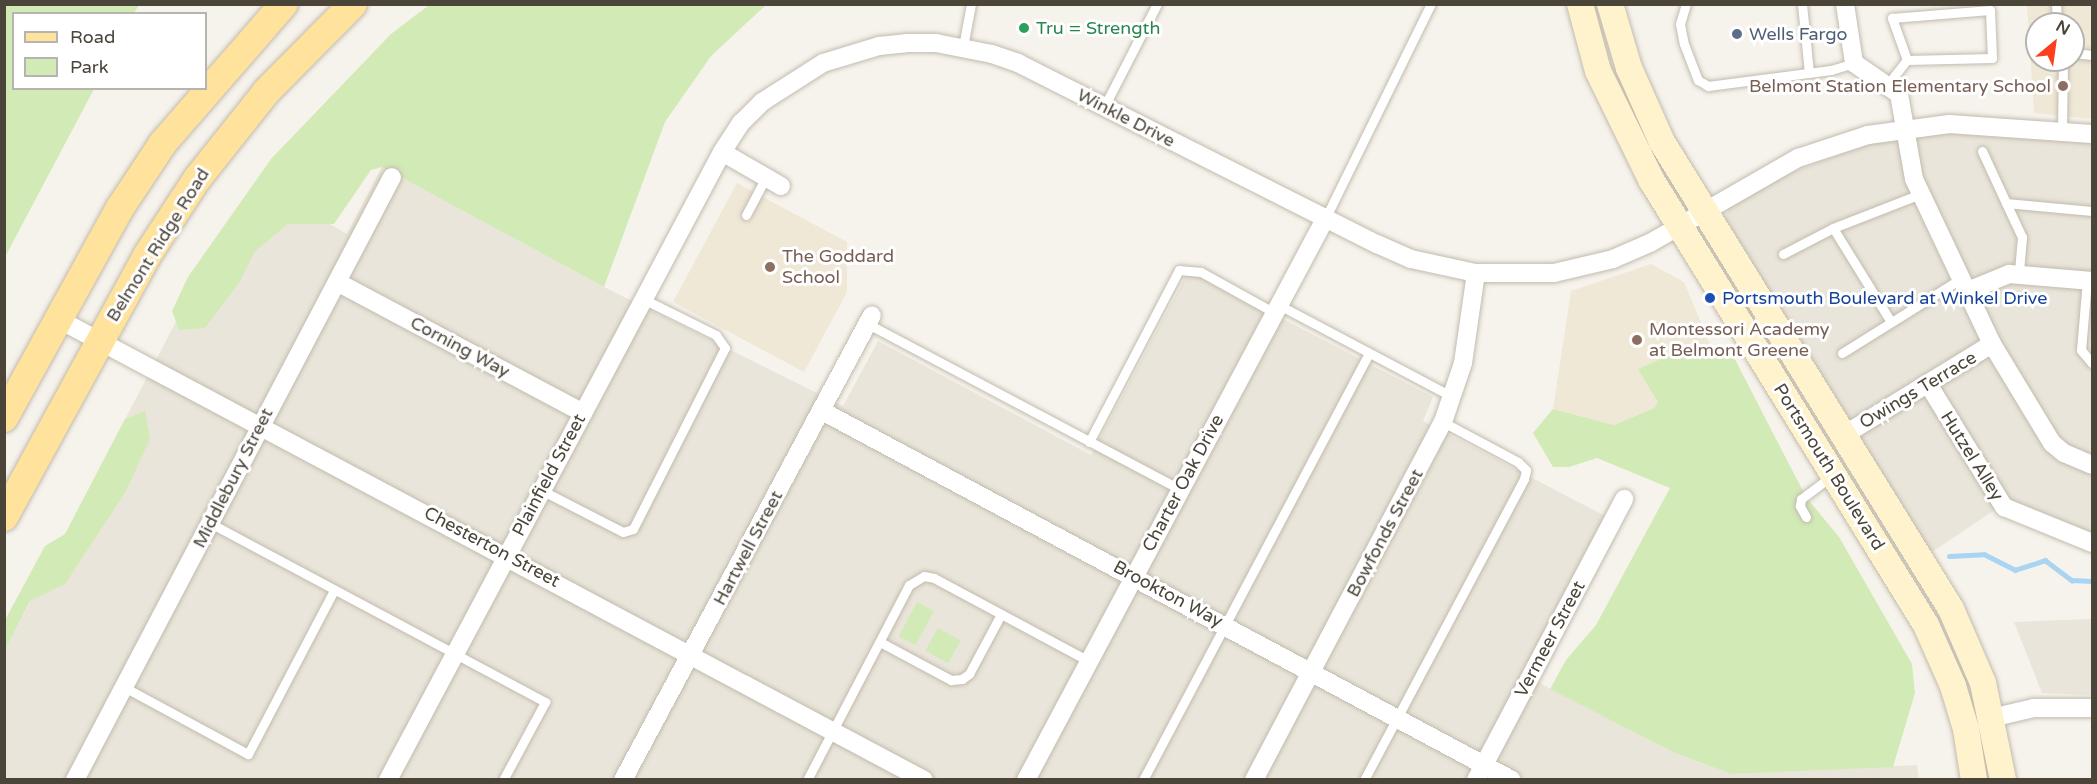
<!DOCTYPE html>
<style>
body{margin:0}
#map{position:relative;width:2097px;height:784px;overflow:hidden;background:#f6f3ec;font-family:"Varela Round",sans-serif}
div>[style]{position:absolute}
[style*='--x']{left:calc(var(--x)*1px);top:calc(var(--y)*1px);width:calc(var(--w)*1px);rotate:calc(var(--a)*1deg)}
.residential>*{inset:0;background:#eae5da}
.education>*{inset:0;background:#efe8d6}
.green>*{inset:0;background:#d2eab5;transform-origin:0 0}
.stream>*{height:4.5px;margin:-2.25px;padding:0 2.25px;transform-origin:2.25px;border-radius:2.25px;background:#a9d4f2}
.roads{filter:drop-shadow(0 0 2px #c2bbae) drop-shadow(0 0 2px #c2bbae)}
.lane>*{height:9px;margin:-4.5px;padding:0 4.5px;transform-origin:4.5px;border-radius:4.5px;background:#fff}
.street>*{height:18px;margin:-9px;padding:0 9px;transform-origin:9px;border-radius:9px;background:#fff}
.secondary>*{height:26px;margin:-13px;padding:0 13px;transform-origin:13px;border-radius:13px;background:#fff3cd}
.primary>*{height:28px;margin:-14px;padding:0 14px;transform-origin:14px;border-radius:14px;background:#ffe39c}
.dots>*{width:16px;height:16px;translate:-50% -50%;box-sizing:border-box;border:3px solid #fff;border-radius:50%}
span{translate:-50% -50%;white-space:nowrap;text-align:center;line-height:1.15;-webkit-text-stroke:6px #fff;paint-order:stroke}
.leisure-label{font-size:18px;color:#27864d}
.left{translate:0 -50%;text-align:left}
.service-label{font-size:18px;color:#4e5e75}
.education-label{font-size:18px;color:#785e54}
.right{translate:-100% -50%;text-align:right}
.street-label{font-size:18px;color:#4b4439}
.transit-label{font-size:18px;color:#164399}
.frame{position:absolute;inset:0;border:6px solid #4b4439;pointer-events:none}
.legend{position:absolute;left:12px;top:12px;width:195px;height:78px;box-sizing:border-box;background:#fff;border:2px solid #b7b4b0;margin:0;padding:8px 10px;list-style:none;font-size:18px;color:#4b4439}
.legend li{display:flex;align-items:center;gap:12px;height:30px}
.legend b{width:30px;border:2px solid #b7b4b0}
.north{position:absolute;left:2025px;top:12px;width:60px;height:60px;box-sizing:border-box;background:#fff;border:2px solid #b7b4b0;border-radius:50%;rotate:29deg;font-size:16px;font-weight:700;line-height:24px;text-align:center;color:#4b4439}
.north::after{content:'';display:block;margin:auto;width:21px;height:27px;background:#fc3f1d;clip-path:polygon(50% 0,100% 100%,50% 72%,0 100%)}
</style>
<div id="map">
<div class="residential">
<div style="clip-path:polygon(1943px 131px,2092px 141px,2092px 535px,2008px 501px,1929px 554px,1727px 228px,1725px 216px,1730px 207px,1784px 175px,1883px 138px)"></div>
<div style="clip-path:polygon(382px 167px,604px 287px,843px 406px,878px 341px,1091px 455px,1189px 270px,1433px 397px,1423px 421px,1605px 516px,1522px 674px,1673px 752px,1731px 774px,1917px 765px,1919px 779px,5px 780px,5px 650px,195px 285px,267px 187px,347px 234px)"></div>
<div style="clip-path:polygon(2092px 619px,2092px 695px,2042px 693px,2014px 622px)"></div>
</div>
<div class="education">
<div style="clip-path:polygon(evenodd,2027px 5px,2092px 5px,2092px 119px,2034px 113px,2027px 5px,2037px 24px,2073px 24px,2073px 60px,2037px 60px,2037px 24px)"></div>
<div style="clip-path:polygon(737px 183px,847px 242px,847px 292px,804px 372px,673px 302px)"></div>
<div style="clip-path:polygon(1651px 264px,1684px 282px,1711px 347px,1686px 360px,1654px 408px,1614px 425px,1553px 409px,1571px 291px)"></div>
</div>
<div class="green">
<div style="clip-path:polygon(5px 4px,139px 5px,134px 13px,14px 14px,14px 88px,94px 89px,5px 257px)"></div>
<div style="clip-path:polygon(429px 5px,766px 5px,711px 56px,665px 122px,604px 287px,382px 167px,371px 170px,334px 224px,288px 224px,255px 251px,239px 283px,205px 328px,179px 330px,172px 311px,188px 277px,271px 159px,391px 34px)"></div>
<div style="clip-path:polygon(1727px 344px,1806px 497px,1839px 537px,1912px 664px,1915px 693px,1893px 767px,1731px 774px,1673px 752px,1550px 689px,1566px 660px,1596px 625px,1670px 488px,1597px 458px,1569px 467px,1553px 467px,1533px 433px,1553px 409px,1614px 425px,1654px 408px,1658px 402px,1638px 369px,1682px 350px,1687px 360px)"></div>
<div style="clip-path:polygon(145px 411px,150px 439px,126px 491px,65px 584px,30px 601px,5px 650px,5px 620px,45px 546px,65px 534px,125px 419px)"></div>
<div style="left:917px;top:602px;width:19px;height:39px;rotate:28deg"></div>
<div style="left:938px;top:628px;width:26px;height:26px;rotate:29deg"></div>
</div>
<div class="stream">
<div style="--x:1949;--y:556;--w:35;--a:-3"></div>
<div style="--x:1984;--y:554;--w:35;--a:27"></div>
<div style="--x:2015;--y:570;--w:32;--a:-18"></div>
<div style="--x:2045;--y:560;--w:34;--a:37"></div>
<div style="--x:2072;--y:580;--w:20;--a:3"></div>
</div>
<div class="roads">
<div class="lane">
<div style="--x:1686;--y:4;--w:21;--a:107"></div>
<div style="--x:1680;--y:24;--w:20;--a:79"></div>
<div style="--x:1684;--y:44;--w:39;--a:69"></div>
<div style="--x:1698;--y:80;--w:12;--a:31"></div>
<div style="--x:1708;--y:86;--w:124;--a:-7.4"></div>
<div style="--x:1831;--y:70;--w:24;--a:-17"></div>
<div style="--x:1802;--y:4;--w:69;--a:84.2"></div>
<div style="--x:2056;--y:4;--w:20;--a:87"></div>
<div style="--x:963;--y:47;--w:44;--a:-79.5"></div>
<div style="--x:2073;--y:53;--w:19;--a:6"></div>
<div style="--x:1888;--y:84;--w:31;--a:-52"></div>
<div style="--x:1907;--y:60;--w:45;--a:-109.7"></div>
<div style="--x:1892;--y:18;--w:98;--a:-4.7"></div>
<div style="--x:1990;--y:10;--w:48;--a:87.6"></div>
<div style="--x:1992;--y:58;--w:85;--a:178.7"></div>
<div style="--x:1104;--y:107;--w:116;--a:-62.8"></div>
<div style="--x:2062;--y:131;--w:71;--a:-89.2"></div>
<div style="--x:1982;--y:151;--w:57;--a:65.2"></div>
<div style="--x:2006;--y:203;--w:86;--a:5.3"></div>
<div style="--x:2006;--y:203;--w:38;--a:65"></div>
<div style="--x:2022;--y:237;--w:37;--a:95"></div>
<div style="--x:746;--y:215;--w:43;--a:-62.2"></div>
<div style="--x:1325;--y:219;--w:240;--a:-63.8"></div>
<div style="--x:1833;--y:228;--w:110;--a:58.3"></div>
<div style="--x:1783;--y:254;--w:56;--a:-27.5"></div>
<div style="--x:1833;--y:228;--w:93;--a:-21.3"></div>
<div style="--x:2087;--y:280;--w:70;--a:94.9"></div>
<div style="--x:2081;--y:350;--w:17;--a:50"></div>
<div style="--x:1279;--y:305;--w:197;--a:27.9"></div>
<div style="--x:868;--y:324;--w:352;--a:27.9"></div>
<div style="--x:1842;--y:353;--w:138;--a:-32"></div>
<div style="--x:1089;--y:442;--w:194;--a:-62.4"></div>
<div style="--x:1179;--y:270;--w:22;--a:5"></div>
<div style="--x:1201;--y:272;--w:85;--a:29"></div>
<div style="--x:541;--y:490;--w:92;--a:27.1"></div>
<div style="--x:623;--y:532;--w:10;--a:-17"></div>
<div style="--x:633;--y:529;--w:203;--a:-63.1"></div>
<div style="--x:725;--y:348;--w:16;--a:-125"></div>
<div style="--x:716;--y:335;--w:81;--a:-153.7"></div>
<div style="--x:1806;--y:517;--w:13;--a:-119"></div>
<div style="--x:1800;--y:506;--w:7;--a:-82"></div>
<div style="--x:1801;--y:499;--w:39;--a:-37"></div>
<div style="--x:210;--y:523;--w:380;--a:28.1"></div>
<div style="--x:545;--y:702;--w:89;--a:118.3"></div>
<div style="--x:880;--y:642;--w:81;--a:28.2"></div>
<div style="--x:951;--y:680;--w:11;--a:-5"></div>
<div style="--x:962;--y:679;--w:9;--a:-36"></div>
<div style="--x:969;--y:674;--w:68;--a:-61.9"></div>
<div style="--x:124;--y:687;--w:141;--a:28.4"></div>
<div style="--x:248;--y:754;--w:185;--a:-62.3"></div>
<div style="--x:807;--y:780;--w:220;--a:-62.4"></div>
<div style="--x:909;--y:585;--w:17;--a:-31"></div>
<div style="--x:924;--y:576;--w:10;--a:11"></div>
<div style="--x:934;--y:578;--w:176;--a:28.2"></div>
<div style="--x:1143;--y:780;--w:483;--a:-62.1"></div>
<div style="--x:1364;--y:780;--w:341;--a:-62"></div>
<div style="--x:1524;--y:479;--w:9;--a:-77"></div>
<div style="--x:1526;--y:470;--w:11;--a:-135"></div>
<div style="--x:1518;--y:462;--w:85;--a:-151.9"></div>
</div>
<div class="street">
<div style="--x:1845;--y:4;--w:60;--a:81.3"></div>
<div style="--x:1854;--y:63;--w:55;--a:34.6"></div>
<div style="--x:1899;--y:94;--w:86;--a:80"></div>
<div style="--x:1914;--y:179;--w:183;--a:64.7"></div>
<div style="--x:1992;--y:344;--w:116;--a:58.8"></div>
<div style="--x:2052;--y:443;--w:16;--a:40"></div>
<div style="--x:2064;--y:453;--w:30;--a:23"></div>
<div style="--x:722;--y:152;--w:68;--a:30"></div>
<div style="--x:337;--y:282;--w:279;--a:28"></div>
<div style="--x:1965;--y:292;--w:48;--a:-22.2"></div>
<div style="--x:2009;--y:274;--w:83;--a:4.8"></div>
<div style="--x:58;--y:319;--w:981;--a:28.03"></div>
<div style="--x:1928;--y:384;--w:145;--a:58.3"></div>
<div style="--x:2004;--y:507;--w:95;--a:22.2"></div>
<div style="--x:822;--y:411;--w:782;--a:28.14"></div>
<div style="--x:1844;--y:435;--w:174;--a:-31.6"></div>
<div style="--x:1991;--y:718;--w:44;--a:-13.1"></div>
<div style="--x:2034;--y:708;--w:58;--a:0"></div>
<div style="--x:75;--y:780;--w:681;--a:-62.27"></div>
<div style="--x:388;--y:780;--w:711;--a:-61.99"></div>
<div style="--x:722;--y:152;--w:35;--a:-57"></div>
<div style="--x:741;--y:123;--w:30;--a:-45"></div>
<div style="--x:762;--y:102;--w:72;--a:-32.6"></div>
<div style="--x:823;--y:63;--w:59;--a:-16.9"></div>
<div style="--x:879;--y:46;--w:27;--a:-6"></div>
<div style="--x:906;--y:43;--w:30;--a:0"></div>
<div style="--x:936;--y:43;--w:57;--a:11.1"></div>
<div style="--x:992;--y:54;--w:28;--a:19"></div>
<div style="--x:1018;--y:63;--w:402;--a:26.8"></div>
<div style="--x:1377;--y:244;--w:37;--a:24"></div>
<div style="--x:1411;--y:259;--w:66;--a:12.2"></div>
<div style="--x:1476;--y:273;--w:78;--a:0"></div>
<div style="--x:1554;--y:273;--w:61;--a:-13.3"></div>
<div style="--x:1613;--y:259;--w:40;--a:-23.4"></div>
<div style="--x:1650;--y:243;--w:171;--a:-29.9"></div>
<div style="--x:1798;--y:158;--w:74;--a:-18.2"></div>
<div style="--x:1868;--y:135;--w:82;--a:-7.7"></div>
<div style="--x:1949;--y:124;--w:143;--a:4"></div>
<div style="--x:623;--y:780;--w:527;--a:-61.83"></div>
<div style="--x:1026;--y:780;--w:636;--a:-61.94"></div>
<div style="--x:1254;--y:780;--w:405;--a:-62.2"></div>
<div style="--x:1443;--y:422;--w:62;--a:-71.3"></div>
<div style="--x:1463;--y:363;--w:91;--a:-81.8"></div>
<div style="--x:1476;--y:780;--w:318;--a:-62.2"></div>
</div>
<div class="secondary">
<div style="--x:1580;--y:4;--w:69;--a:75"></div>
<div style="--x:1598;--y:71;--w:123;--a:63.9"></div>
<div style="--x:1652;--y:181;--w:522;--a:58.32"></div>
<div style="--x:1926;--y:625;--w:67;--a:66.1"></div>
<div style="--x:1953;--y:686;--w:45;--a:73.2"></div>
<div style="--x:1966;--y:729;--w:52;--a:81.1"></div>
<div style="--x:1610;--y:4;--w:67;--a:73.5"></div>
<div style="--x:1629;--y:68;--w:81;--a:66"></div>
<div style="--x:1662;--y:142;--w:549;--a:58.25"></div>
<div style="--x:1951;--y:609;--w:81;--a:66.6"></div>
<div style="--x:1983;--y:683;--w:99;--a:78.3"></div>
</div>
<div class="primary">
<div style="--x:4;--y:418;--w:240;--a:-61.1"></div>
<div style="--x:120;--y:208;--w:78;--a:-56.5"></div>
<div style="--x:163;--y:143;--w:184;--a:-49"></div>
<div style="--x:4;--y:517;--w:300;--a:-61.3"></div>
<div style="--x:148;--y:254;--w:90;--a:-56.8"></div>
<div style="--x:197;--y:179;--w:112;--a:-51.5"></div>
<div style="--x:267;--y:91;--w:122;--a:-45.3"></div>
</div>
</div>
<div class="dots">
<div style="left:1024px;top:28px;background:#2e9e5b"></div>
<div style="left:1737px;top:34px;background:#5c6f8a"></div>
<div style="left:2063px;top:86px;background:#8d6e63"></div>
<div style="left:770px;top:267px;background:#8d6e63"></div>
<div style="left:1710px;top:298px;background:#1a4fb4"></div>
<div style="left:1637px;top:340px;background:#8d6e63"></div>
</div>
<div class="leisure-label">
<span class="left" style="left:1036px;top:28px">Tru = Strength</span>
</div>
<div class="service-label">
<span class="left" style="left:1749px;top:34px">Wells Fargo</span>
</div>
<div class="education-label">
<span class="right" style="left:2051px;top:86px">Belmont Station Elementary School</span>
<span class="left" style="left:782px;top:267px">The Goddard<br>School</span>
<span class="left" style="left:1649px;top:340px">Montessori Academy<br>at Belmont Greene</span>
</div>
<div class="street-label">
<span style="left:1126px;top:118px;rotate:27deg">Winkle Drive</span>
<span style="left:158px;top:245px;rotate:-58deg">Belmont Ridge Road</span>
<span style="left:460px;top:347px;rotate:28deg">Corning Way</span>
<span style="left:1918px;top:390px;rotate:-31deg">Owings Terrace</span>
<span style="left:1972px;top:456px;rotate:58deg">Hutzel Alley</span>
<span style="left:1829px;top:467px;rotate:58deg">Portsmouth Boulevard</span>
<span style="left:549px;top:475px;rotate:-62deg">Plainfield Street</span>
<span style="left:233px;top:478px;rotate:-63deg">Middlebury Street</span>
<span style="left:1183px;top:483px;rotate:-62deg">Charter Oak Drive</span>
<span style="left:1385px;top:533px;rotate:-62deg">Bowfonds Street</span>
<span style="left:492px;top:547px;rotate:28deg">Chesterton Street</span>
<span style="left:748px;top:548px;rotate:-62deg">Hartwell Street</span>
<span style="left:1168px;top:594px;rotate:28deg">Brookton Way</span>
<span style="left:1550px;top:639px;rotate:-62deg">Vermeer Street</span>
</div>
<div class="transit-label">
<span class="left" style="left:1722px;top:298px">Portsmouth Boulevard at Winkel Drive</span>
</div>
<div class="frame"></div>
<ul class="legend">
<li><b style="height:8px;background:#ffe39c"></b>Road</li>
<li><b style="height:16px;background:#d2eab5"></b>Park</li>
</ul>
<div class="north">N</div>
</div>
